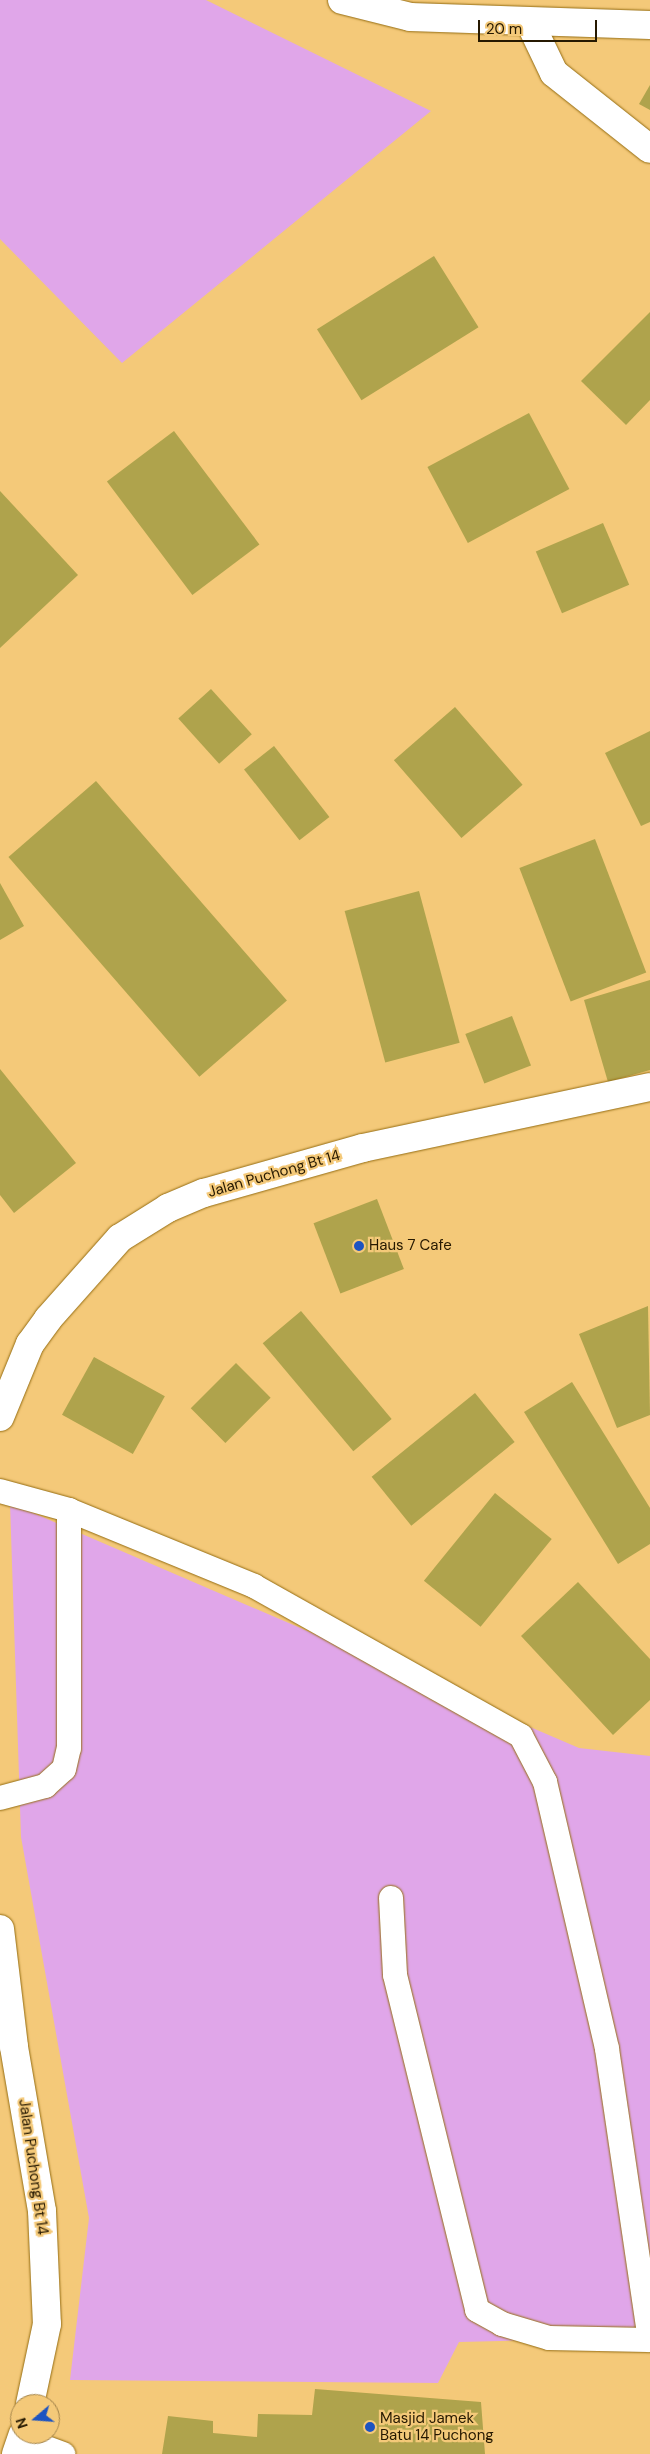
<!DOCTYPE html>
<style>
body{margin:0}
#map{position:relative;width:650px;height:2454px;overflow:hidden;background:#f4c979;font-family:"DM Sans",sans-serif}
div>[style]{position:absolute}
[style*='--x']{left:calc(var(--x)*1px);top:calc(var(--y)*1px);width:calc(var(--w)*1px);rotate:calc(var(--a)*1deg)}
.green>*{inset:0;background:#e0a6e9}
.building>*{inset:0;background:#afa34c;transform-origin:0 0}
.roads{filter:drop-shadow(0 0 1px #956d13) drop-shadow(0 0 1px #956d13)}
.lane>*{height:24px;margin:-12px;padding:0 12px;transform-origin:12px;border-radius:12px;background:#fff}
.secondary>*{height:28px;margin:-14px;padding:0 14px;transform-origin:14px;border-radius:14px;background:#fff}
.dots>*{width:14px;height:14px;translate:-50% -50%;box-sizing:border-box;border:2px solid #f4c979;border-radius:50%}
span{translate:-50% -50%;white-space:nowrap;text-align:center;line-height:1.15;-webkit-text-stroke:4.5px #f4c979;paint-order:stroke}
.street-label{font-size:15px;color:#261901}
.poi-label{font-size:15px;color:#261901}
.left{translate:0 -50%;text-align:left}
.north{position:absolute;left:10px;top:2394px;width:50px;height:50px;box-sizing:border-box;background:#f4c979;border:1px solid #a28349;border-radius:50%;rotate:252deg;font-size:14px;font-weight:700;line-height:20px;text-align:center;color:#261901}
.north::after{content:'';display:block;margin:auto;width:18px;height:22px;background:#1d54c1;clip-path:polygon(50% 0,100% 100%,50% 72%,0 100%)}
.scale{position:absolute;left:478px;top:20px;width:119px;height:22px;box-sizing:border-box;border:2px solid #261901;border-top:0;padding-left:6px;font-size:15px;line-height:18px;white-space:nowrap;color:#261901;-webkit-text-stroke:4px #f4c979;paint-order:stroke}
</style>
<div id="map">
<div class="green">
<div style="clip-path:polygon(0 0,206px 0,431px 111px,122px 363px,0 239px)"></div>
<div style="clip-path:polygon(10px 1503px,579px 1748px,650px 1756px,650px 2337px,459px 2342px,438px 2383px,70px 2380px,89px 2218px,21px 1837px)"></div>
</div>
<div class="building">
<div style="clip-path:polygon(650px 85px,650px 110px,639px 104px)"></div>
<div style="left:434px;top:256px;width:84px;height:138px;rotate:58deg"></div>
<div style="clip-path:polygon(650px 312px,650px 400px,626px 425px,581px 381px)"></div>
<div style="left:529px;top:413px;width:86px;height:115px;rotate:62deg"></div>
<div style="left:174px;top:431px;width:142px;height:84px;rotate:53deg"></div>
<div style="clip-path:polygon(0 491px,78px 575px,0 648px)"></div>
<div style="left:603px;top:523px;width:67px;height:73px;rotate:67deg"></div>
<div style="left:211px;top:689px;width:61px;height:44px;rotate:48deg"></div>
<div style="left:455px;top:707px;width:103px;height:81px;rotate:49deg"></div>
<div style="clip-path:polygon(650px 731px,650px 822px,641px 826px,605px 753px)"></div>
<div style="left:274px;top:746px;width:90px;height:38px;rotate:52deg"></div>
<div style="left:96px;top:781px;width:291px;height:116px;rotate:49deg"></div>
<div style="left:595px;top:839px;width:143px;height:81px;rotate:69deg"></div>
<div style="clip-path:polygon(0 883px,24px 926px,0 940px)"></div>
<div style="left:419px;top:891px;width:157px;height:77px;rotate:75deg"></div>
<div style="clip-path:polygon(650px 980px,650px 1070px,608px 1082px,584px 1000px)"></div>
<div style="left:512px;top:1016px;width:53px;height:50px;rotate:69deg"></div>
<div style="clip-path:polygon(0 1069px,76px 1163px,14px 1213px,0 1195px)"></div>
<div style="left:377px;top:1199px;width:75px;height:68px;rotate:69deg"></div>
<div style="clip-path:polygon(648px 1306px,650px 1415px,617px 1428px,579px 1334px)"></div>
<div style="left:301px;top:1311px;width:141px;height:50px;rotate:50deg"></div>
<div style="left:94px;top:1357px;width:81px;height:66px;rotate:29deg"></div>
<div style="left:236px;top:1363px;width:49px;height:64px;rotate:45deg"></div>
<div style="clip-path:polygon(572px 1382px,650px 1508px,650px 1544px,618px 1564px,524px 1412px)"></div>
<div style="left:475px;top:1393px;width:63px;height:133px;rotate:51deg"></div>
<div style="left:495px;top:1493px;width:73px;height:113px;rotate:39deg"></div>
<div style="clip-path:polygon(578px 1582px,650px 1659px,650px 1700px,613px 1735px,521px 1636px)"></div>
<div style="clip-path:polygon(315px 2389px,481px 2402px,485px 2454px,162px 2454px,168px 2416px,213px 2421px,213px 2433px,257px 2437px,258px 2414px,312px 2415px)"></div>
</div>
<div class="roads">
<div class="lane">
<div style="--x:0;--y:1491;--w:72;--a:15.4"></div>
<div style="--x:69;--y:1510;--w:200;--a:22.3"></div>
<div style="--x:254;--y:1586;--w:306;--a:29.3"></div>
<div style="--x:521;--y:1736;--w:52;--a:62.4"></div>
<div style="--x:545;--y:1782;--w:274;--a:76.9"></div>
<div style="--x:607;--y:2049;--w:294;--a:81.6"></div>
<div style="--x:0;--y:1798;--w:47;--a:-14.9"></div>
<div style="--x:45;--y:1786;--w:25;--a:-42"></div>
<div style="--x:64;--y:1769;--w:22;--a:-77"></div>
<div style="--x:69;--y:1748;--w:238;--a:-90"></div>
<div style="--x:391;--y:1898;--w:77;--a:87"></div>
<div style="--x:395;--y:1975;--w:345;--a:76.2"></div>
<div style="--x:477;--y:2310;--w:29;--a:29"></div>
<div style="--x:502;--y:2324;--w:49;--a:16.6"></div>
<div style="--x:549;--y:2338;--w:99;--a:1.2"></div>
<div style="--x:22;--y:2439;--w:44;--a:20.1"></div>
</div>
<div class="secondary">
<div style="--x:342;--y:0;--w:70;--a:14"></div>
<div style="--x:410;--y:17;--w:240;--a:1.9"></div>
<div style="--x:530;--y:23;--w:55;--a:64.4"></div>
<div style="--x:554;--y:73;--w:122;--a:38.4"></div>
<div style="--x:0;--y:1417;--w:79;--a:-67.7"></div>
<div style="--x:30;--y:1344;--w:31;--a:-54"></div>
<div style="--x:48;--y:1319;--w:108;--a:-48.4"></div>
<div style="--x:120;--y:1238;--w:57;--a:-32"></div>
<div style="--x:168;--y:1208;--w:39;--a:-23"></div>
<div style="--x:204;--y:1193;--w:165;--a:-15.8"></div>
<div style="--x:363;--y:1148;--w:293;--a:-12"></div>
<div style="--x:0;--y:1929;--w:119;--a:83.2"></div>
<div style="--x:14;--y:2047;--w:166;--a:80.3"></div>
<div style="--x:42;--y:2211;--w:113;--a:87.5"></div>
<div style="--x:47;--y:2324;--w:82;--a:102"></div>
<div style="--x:16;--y:2454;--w:21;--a:-71"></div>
</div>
</div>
<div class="dots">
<div style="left:359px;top:1246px;background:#1d54c1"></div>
<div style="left:370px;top:2427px;background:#1d54c1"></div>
</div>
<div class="street-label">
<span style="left:274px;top:1174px;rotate:-16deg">Jalan Puchong Bt 14</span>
<span style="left:33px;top:2167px;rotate:82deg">Jalan Puchong Bt 14</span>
</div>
<div class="poi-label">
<span class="left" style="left:369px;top:1246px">Haus 7 Cafe</span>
<span class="left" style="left:380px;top:2427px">Masjid Jamek<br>Batu 14 Puchong</span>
</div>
<div class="north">N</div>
<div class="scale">20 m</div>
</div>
